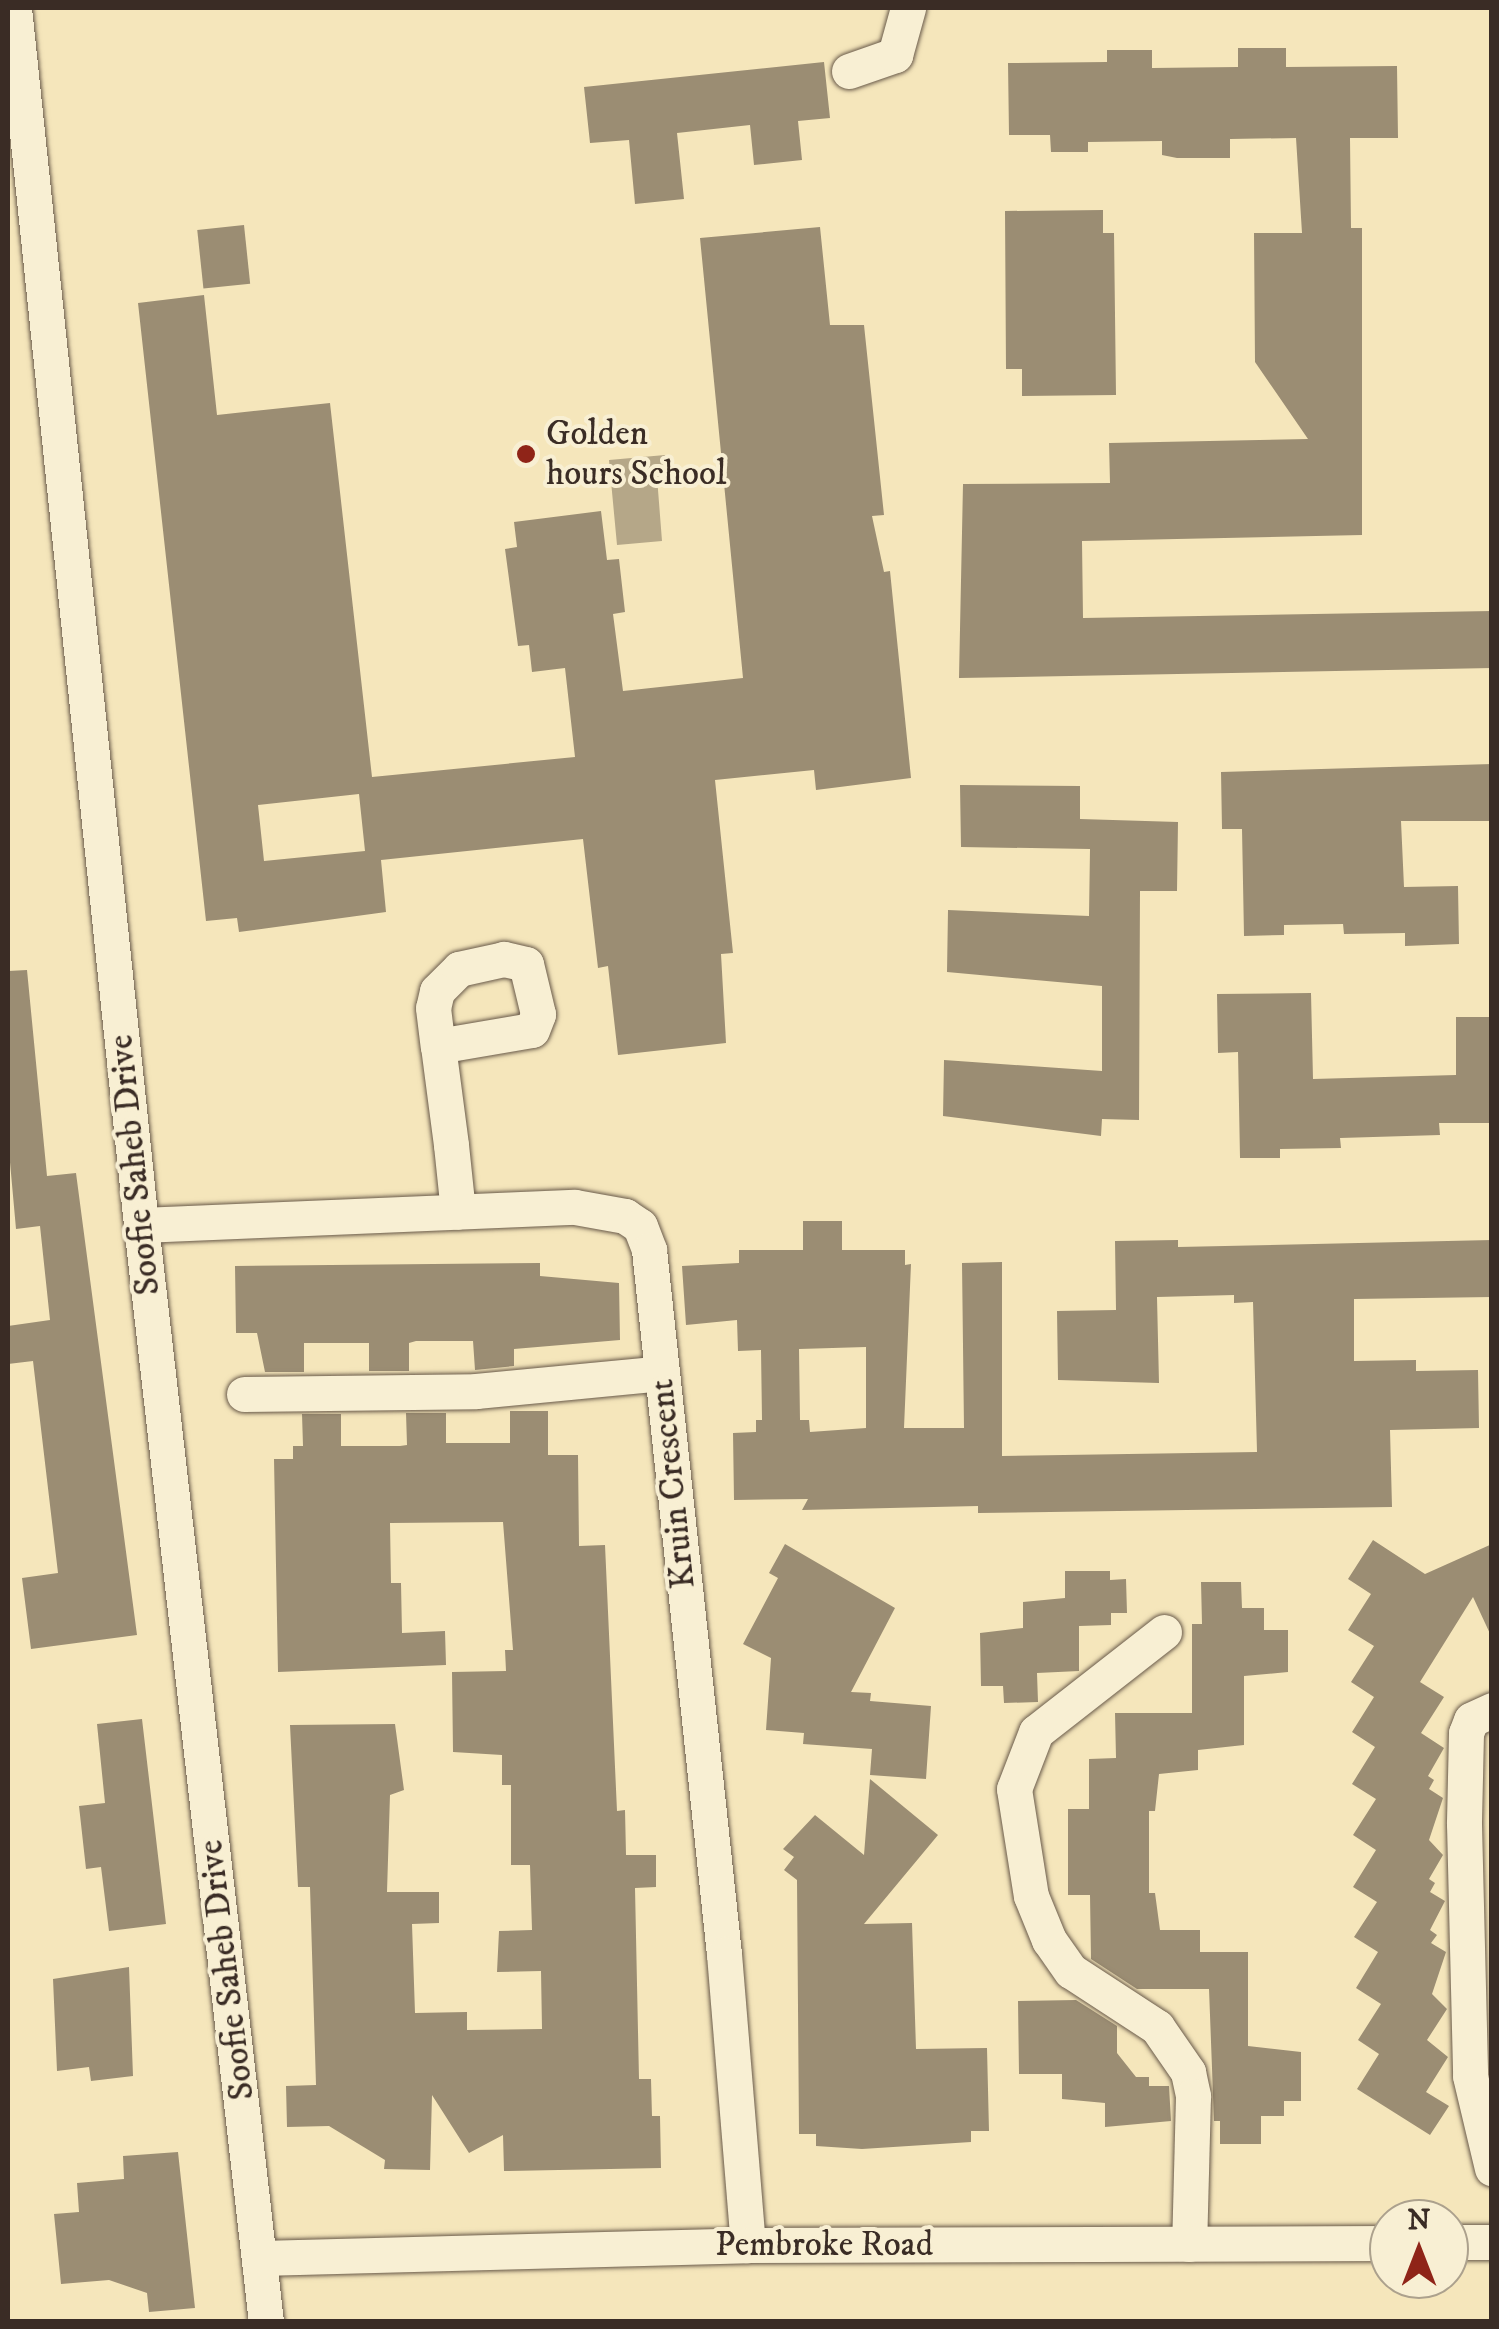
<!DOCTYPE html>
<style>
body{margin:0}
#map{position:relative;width:1499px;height:2329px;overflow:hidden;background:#f5e6bb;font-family:"IM FELL DW Pica",serif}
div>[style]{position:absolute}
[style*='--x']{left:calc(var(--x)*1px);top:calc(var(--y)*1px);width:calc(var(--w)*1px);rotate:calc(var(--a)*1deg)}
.water>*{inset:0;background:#b5a788}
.building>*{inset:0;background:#9b8d73;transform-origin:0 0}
.roads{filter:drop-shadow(0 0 2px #695a4a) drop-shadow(0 0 2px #695a4a)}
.minor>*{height:35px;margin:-17.5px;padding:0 17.5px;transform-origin:17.5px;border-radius:17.5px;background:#f8efd3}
.dots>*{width:28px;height:28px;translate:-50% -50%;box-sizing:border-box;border:5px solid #f8efd3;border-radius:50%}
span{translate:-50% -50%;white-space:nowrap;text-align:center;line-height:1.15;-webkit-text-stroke:8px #f8efd3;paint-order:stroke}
.poi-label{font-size:35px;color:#3a2c25}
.left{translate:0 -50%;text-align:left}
.street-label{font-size:35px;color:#3a2c25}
.frame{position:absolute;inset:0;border:10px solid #3a2c25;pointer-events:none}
.north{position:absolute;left:1369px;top:2199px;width:100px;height:100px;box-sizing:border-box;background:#f8efd3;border:2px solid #aca18d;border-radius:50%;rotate:0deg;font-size:28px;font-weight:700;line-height:40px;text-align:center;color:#3a2c25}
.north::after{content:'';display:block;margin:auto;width:35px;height:45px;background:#8f2418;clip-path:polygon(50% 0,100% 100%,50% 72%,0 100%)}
</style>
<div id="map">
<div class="water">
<div style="clip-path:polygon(665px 455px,667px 475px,657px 477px,662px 541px,617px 545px,609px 460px)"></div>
</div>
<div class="building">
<div style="clip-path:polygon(1238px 48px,1286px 48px,1286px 67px,1397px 66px,1398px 138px,1350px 138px,1351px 228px,1362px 228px,1362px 535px,1082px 541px,1083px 618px,1492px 611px,1492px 668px,959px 678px,963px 484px,1110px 483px,1109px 443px,1308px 439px,1255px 362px,1254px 233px,1302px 233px,1296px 138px,1230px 139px,1230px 158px,1177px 158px,1162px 155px,1162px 141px,1088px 142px,1088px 152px,1051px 152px,1050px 135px,1009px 135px,1008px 63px,1107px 62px,1107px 50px,1152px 50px,1152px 68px,1238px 67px)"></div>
<div style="clip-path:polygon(824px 62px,830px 118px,798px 121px,802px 160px,754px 165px,750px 125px,677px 133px,684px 199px,635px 204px,629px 140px,590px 143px,584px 87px)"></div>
<div style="clip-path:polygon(1103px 210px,1103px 233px,1114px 233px,1116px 395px,1022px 396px,1022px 369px,1006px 369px,1005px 211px)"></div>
<div style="left:244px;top:225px;width:59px;height:47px;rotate:84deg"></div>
<div style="clip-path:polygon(evenodd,820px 227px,830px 325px,864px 325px,884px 515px,872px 516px,884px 572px,890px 571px,911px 778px,816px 790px,814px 770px,715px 780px,733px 953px,721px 954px,726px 1043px,618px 1055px,608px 966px,598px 968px,583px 839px,381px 860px,386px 912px,239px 932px,237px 918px,206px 921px,138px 303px,204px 295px,217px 415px,330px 403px,372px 777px,575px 757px,565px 668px,532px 672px,529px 645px,518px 646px,505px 549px,517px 547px,514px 522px,601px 511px,607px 560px,619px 559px,625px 612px,613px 614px,623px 691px,743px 678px,700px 238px,820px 227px,359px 794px,365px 851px,264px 861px,258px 805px,359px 794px)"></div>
<div style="clip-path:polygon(1492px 764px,1492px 821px,1401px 821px,1404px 887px,1458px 886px,1459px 944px,1405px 946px,1405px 933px,1344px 934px,1343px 924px,1284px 925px,1284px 935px,1244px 936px,1242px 829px,1222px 829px,1221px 772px)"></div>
<div style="clip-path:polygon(960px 785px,1080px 786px,1080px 819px,1178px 822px,1177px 891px,1140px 891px,1139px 1120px,1102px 1119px,1101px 1136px,943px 1116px,944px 1060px,1102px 1071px,1102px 986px,947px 972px,948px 910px,1089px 916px,1090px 849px,961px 847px)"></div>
<div style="clip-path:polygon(27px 970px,47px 1176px,76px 1173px,137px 1635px,31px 1649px,22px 1578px,58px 1573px,33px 1361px,8px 1364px,8px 1326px,50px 1320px,40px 1226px,16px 1229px,8px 1140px,8px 971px)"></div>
<div style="clip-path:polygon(1311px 993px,1313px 1079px,1456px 1075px,1456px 1017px,1492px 1017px,1492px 1123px,1439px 1123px,1440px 1135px,1340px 1138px,1341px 1148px,1280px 1149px,1280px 1158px,1240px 1158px,1238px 1052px,1218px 1053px,1217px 994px)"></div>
<div style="clip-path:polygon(evenodd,803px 1221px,842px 1221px,842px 1250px,905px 1250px,905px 1265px,911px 1264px,904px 1428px,964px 1428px,962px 1263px,1002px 1262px,1002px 1456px,1257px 1452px,1253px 1302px,1234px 1303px,1234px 1295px,1157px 1297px,1159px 1383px,1058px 1380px,1057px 1311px,1116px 1310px,1115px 1241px,1178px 1240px,1178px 1247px,1492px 1240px,1492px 1297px,1354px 1299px,1354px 1361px,1416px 1360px,1416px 1371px,1478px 1370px,1479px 1428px,1390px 1430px,1392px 1507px,978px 1513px,978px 1506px,802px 1510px,808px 1499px,734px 1500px,733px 1433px,756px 1432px,756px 1420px,762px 1420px,761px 1350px,738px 1351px,737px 1320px,686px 1325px,682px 1266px,739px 1263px,739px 1250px,803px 1250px,803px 1221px,866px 1347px,866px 1428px,810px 1432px,809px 1420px,800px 1420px,799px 1349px,866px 1347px)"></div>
<div style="clip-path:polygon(540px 1263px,540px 1276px,619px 1283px,620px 1340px,514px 1349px,514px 1366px,475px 1370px,473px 1341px,416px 1341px,409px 1343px,409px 1371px,369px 1371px,369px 1343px,304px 1343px,304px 1372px,265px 1372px,257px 1333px,236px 1333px,235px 1266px)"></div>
<div style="clip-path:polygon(510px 1411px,548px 1411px,548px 1455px,578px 1455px,579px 1546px,605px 1545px,617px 1811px,625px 1810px,626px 1855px,656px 1855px,656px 1887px,635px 1888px,639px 2079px,651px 2079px,652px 2116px,660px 2116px,661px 2168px,504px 2171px,503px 2135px,469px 2153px,432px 2095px,430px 2170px,384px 2169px,385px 2160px,329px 2126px,287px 2127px,286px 2086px,316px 2085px,310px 1887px,298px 1887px,290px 1725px,395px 1724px,404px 1790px,390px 1795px,387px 1892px,439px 1892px,439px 1923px,412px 1924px,415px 2013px,467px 2012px,467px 2030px,542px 2029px,541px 1971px,497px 1972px,499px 1931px,532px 1930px,530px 1865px,511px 1865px,511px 1785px,502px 1785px,502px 1755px,453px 1752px,452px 1672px,506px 1671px,505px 1650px,513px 1650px,503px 1522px,390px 1523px,391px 1583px,401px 1583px,402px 1633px,445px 1631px,446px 1665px,278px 1672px,274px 1459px,293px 1459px,293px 1446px,303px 1446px,302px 1414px,341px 1414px,341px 1446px,400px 1446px,407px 1445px,406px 1413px,446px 1413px,446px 1443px,510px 1443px)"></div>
<div style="clip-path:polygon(1373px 1540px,1425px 1574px,1492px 1544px,1492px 1638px,1473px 1597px,1420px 1682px,1444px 1697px,1421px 1733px,1444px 1748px,1428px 1776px,1434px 1780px,1429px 1789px,1443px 1798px,1429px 1840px,1443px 1855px,1429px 1879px,1435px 1883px,1430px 1892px,1445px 1901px,1430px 1930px,1437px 1935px,1431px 1943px,1446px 1952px,1432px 1994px,1447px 2009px,1427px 2040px,1448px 2057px,1426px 2092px,1449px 2106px,1430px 2135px,1357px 2089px,1379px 2054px,1358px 2040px,1381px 2004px,1356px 1988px,1378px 1952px,1354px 1937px,1377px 1902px,1353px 1887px,1376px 1850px,1353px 1835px,1376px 1799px,1352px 1784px,1375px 1747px,1352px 1732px,1374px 1697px,1351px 1682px,1374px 1646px,1348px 1630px,1371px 1594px,1348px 1579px)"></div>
<div style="clip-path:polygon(785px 1544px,895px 1608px,851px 1692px,871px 1693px,870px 1701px,931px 1706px,926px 1779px,870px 1775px,872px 1749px,803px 1744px,804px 1733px,766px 1730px,771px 1658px,743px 1644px,778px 1578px,769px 1573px)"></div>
<div style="clip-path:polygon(1065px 1571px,1110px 1571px,1110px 1580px,1126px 1579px,1127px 1613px,1111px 1613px,1111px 1625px,1079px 1626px,1079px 1671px,1037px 1673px,1038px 1702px,1004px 1703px,1003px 1686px,981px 1686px,980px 1633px,1023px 1628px,1023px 1602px,1065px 1598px)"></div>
<div style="clip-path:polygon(1201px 1582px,1241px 1582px,1242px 1608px,1264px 1608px,1264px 1630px,1288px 1630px,1288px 1672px,1244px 1676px,1244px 1745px,1198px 1750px,1198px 1770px,1159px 1774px,1155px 1811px,1149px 1811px,1149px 1893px,1155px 1893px,1160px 1930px,1200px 1930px,1200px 1952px,1248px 1952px,1248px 2046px,1301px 2052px,1301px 2101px,1284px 2101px,1284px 2116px,1261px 2116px,1261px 2144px,1220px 2144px,1220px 2121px,1214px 2121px,1209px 1989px,1137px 1989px,1091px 1959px,1090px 1895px,1068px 1895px,1068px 1809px,1089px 1809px,1089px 1759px,1116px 1758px,1115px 1713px,1192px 1713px,1192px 1624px,1202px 1624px)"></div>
<div style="clip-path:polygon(142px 1719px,166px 1924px,109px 1931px,101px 1867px,86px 1869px,79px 1806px,105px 1803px,97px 1724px)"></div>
<div style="clip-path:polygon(870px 1779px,938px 1835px,864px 1924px,912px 1923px,916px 2049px,987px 2048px,989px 2131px,971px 2131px,971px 2142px,862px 2149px,816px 2146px,816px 2134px,799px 2134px,797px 1880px,784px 1870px,794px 1857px,783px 1849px,815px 1815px,864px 1855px)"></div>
<div style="clip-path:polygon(129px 1967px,133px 2076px,91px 2081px,89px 2067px,57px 2071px,53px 1979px)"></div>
<div style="clip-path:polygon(1076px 2000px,1117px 2026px,1117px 2053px,1136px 2077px,1149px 2077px,1149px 2086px,1169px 2086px,1171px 2121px,1105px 2127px,1105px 2103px,1062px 2099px,1062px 2074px,1019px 2074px,1018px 2001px)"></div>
<div style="clip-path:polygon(178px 2152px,195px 2308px,149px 2312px,147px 2293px,109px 2280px,61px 2284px,54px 2214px,79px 2212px,77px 2183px,124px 2179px,123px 2156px)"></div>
</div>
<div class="roads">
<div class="minor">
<div style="--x:14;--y:8;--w:1224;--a:84.04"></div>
<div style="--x:141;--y:1225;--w:1104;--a:83.5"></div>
<div style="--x:849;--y:71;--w:49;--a:-19.2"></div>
<div style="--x:895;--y:55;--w:49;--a:-74.5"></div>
<div style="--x:438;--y:1046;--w:95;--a:-9.7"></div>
<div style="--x:532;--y:1030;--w:17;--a:-69"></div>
<div style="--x:538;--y:1014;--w:51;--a:-103.5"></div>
<div style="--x:526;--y:964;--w:23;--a:-167"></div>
<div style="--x:504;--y:959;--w:46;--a:167.5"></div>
<div style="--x:459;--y:969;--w:31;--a:135"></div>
<div style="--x:437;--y:991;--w:17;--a:103"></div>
<div style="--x:433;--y:1008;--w:38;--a:83"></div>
<div style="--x:438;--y:1046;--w:100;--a:82.5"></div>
<div style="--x:451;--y:1145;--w:67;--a:84"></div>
<div style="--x:141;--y:1225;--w:434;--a:-2.4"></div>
<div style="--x:575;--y:1207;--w:51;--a:10.2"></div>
<div style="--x:625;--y:1216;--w:18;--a:34"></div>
<div style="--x:640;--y:1226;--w:26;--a:69"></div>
<div style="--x:649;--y:1250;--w:708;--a:83.92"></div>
<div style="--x:724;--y:1954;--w:292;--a:85.3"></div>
<div style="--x:244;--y:1394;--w:232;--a:-0.7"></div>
<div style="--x:476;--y:1391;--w:187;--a:-5.5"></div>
<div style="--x:1164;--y:1632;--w:162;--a:142"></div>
<div style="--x:1036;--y:1732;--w:61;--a:111.1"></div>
<div style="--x:1014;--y:1789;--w:108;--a:81"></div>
<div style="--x:1031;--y:1896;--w:48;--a:67.8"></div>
<div style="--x:1049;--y:1940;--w:38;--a:55"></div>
<div style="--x:1071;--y:1971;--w:103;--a:33.1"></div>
<div style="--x:1157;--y:2027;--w:55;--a:55.4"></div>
<div style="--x:1188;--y:2072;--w:25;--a:78"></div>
<div style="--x:1193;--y:2096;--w:148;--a:91.5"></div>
<div style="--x:1492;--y:1710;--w:23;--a:155"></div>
<div style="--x:1471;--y:1720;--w:14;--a:111"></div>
<div style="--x:1466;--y:1733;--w:91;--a:91.3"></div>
<div style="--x:1464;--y:1824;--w:252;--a:88.6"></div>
<div style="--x:1470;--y:2076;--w:95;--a:76.6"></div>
<div style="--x:1449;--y:2242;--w:43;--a:0"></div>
<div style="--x:260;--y:2258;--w:488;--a:-1.5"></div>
<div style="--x:748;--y:2245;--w:641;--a:-0.18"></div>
</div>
</div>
<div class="dots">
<div style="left:526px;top:454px;background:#8f2418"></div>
</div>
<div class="poi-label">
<span class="left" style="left:546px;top:454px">Golden<br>hours School</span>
</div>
<div class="street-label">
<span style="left:135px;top:1165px;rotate:-96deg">Soofie Saheb Drive</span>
<span style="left:673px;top:1484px;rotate:-96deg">Kruin Crescent</span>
<span style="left:227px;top:1970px;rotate:-97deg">Soofie Saheb Drive</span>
<span style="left:824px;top:2245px">Pembroke Road</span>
</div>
<div class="frame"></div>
<div class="north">N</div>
</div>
